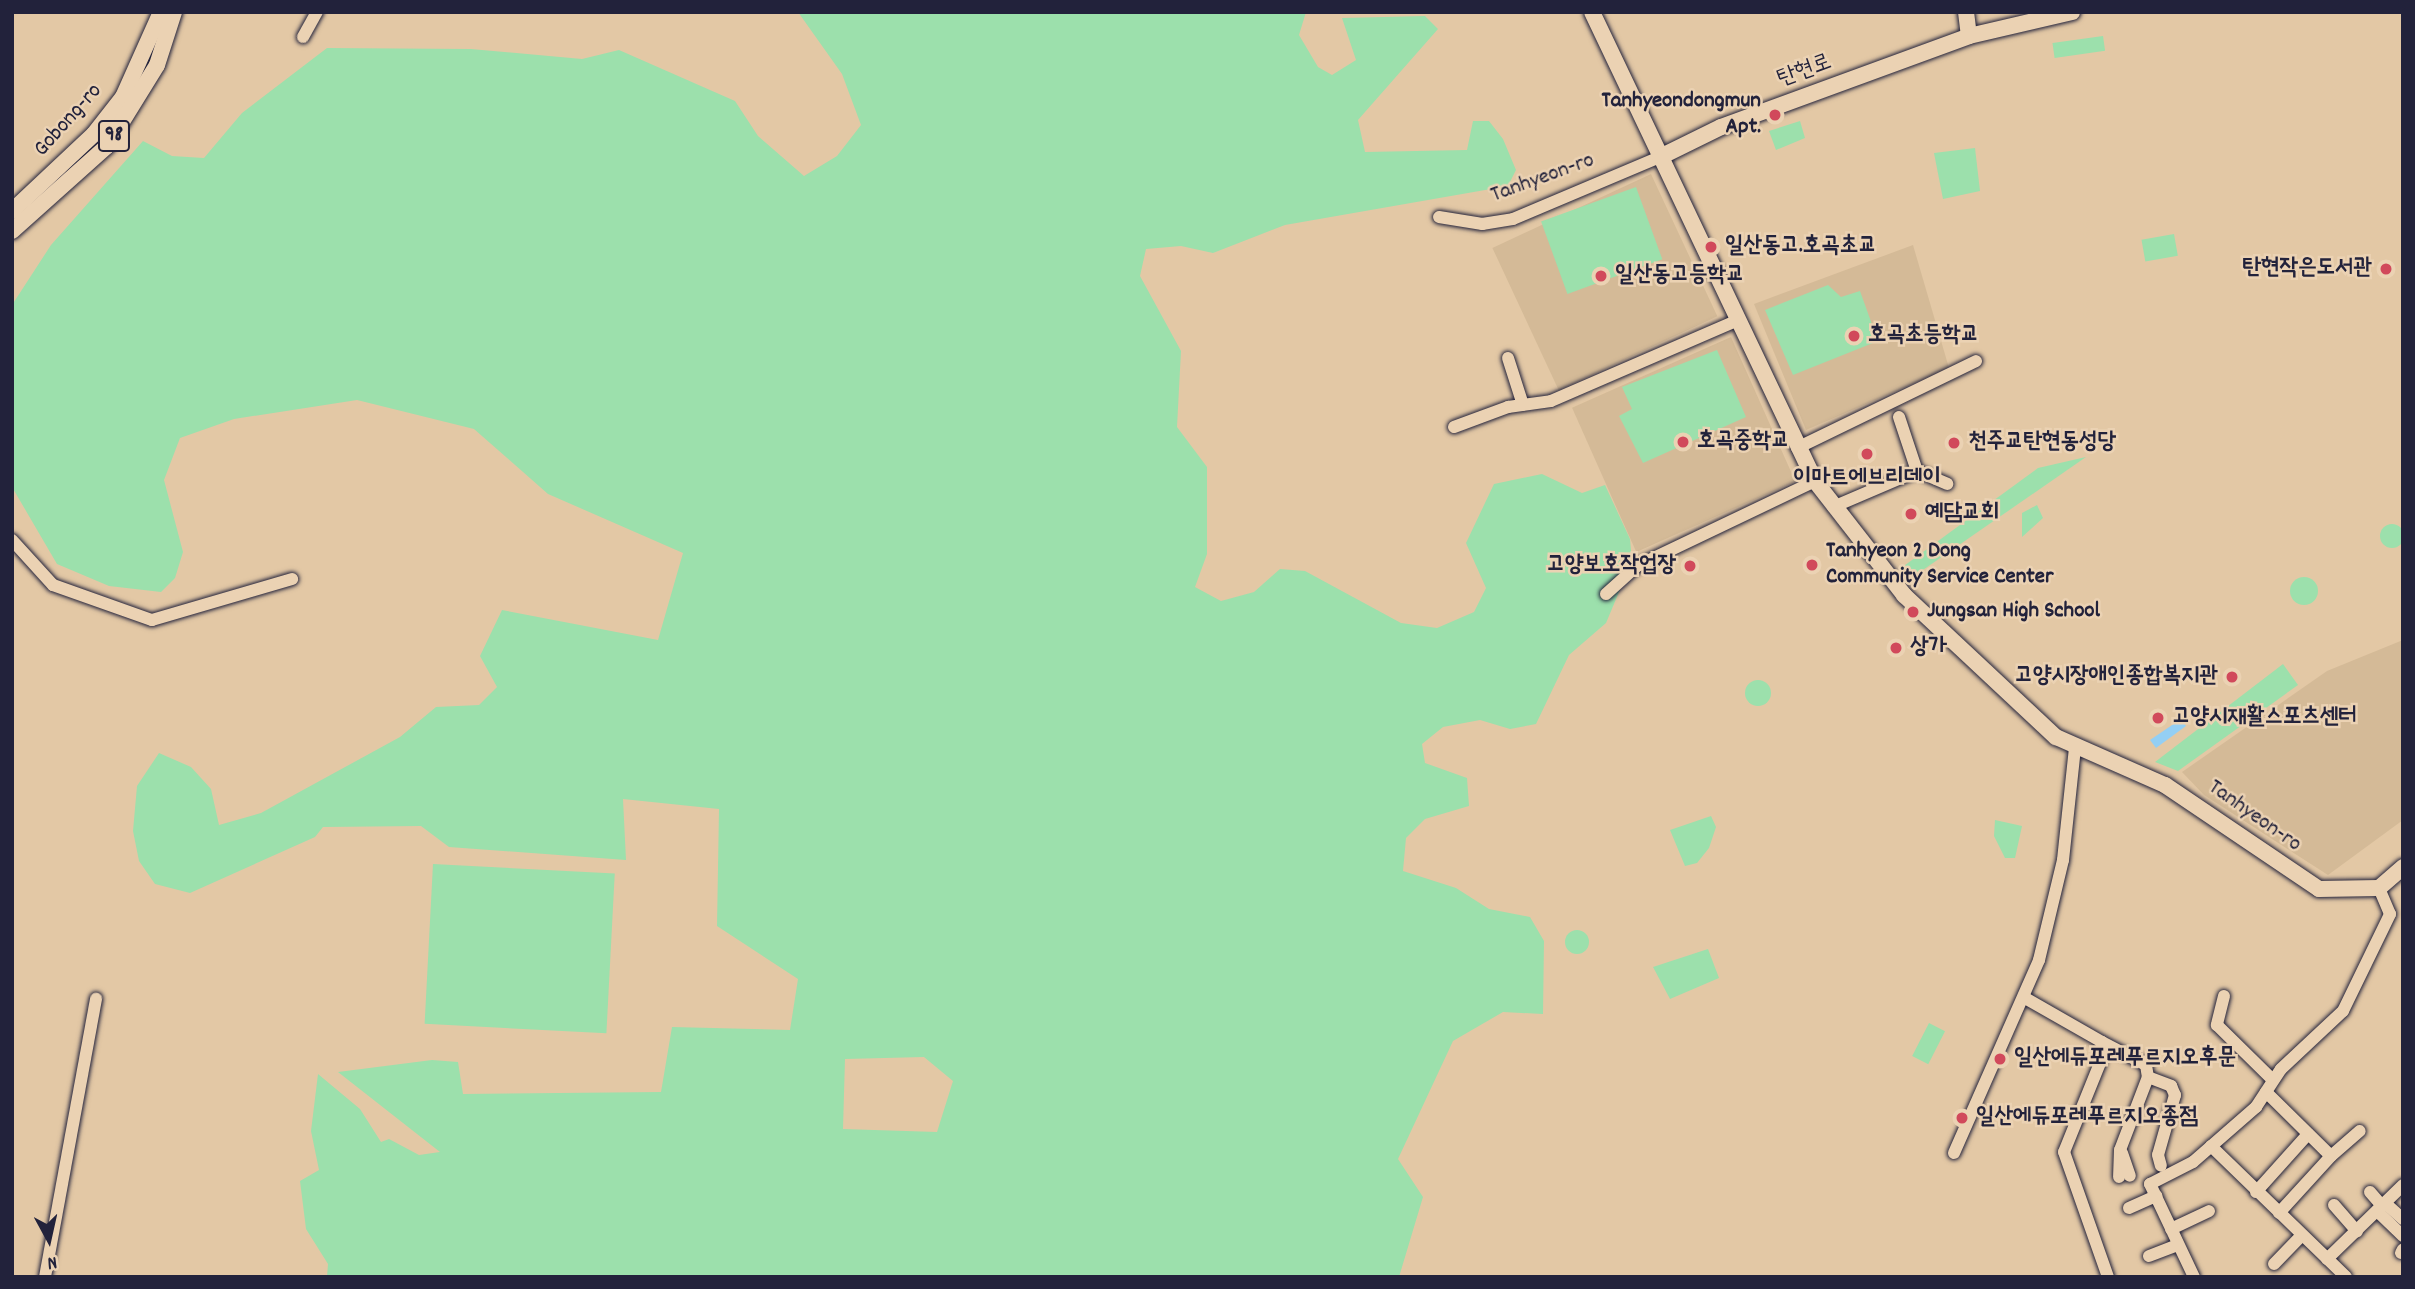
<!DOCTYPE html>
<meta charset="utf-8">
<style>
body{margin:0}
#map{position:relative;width:2415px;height:1289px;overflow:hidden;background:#e3c8a5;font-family:Dekko,"Poor Story",sans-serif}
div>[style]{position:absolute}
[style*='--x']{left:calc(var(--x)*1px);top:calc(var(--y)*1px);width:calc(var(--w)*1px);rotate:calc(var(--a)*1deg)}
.built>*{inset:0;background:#d4ba97;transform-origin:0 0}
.green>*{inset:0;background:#9ce0ac;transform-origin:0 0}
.round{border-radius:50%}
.water>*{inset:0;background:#94cff4}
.roads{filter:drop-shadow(0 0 2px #22223b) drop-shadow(0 0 2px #22223b)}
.minor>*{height:12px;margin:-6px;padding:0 6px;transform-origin:6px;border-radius:6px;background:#ebd2b3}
.major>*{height:16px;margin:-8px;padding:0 8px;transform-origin:8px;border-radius:8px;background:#ebd2b3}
.dots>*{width:19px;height:19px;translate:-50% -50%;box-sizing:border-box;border:4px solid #ebd2b3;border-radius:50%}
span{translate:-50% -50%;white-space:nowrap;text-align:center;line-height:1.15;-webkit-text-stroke:5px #ebd2b3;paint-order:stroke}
.shield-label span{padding:2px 5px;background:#ebd2b3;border:2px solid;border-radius:5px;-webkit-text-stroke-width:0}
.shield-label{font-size:21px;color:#22223b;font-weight:700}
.street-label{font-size:23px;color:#22223b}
.poi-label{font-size:23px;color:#22223b;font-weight:700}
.right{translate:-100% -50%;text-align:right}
.left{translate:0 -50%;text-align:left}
.frame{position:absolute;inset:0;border:14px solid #22223b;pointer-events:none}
.north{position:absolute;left:14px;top:1205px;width:70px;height:70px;-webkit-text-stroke:5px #ebd2b3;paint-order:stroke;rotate:172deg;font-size:19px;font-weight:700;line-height:28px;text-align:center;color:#22223b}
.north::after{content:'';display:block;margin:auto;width:24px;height:32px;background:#22223b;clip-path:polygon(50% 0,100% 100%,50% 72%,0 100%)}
</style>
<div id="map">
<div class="built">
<div style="left:1651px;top:174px;width:157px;height:175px;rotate:65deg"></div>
<div style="clip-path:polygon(1913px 245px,1949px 368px,1806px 430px,1754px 304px)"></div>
<div style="left:1731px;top:337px;width:158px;height:174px;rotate:66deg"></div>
<div style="clip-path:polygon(2403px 640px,2403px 820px,2328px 875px,2204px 795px,2182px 772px,2327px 671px)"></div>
</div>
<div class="green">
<div style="clip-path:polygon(evenodd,798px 12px,1306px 12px,1299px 35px,1318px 67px,1332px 75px,1356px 60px,1342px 18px,1425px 16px,1438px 29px,1358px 120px,1365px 152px,1467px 150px,1473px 121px,1489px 121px,1503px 139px,1516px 170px,1508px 186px,1285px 225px,1213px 253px,1181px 246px,1146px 249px,1140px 276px,1181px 351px,1177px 427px,1207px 467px,1207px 554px,1195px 587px,1221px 601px,1254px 592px,1280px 569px,1305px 571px,1401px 623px,1437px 628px,1474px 612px,1486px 588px,1466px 543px,1494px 484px,1542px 474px,1582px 493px,1605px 485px,1630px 539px,1632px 561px,1606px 623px,1569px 655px,1536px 724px,1510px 729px,1480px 720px,1443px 727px,1422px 744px,1425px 763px,1467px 778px,1469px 806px,1425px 819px,1406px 838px,1403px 871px,1456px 888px,1489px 909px,1530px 917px,1544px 941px,1543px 1014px,1503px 1012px,1453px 1041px,1398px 1159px,1423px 1197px,1399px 1277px,327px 1277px,328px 1264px,306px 1229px,300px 1181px,319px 1170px,311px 1131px,318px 1074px,360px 1109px,381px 1142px,389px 1139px,419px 1155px,440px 1152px,338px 1072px,432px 1060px,458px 1062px,463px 1094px,661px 1092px,672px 1027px,790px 1030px,798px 979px,717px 926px,719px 809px,623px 799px,626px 860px,449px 847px,421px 826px,323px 827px,315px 837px,190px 893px,155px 884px,139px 861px,133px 831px,137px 786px,159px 753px,191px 767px,211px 789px,219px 825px,261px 813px,400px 737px,436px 707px,479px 705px,497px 687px,480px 656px,502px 610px,658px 640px,683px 553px,548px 494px,474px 429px,357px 400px,234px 419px,180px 438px,164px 480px,183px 552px,175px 578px,161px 592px,109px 586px,57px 564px,12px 487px,12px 305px,51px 245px,143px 141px,172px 156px,204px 158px,242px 113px,327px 48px,471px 49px,582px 59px,619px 50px,735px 101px,758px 136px,804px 176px,837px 156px,861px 125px,842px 74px,798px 12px,924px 1057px,953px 1081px,937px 1132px,843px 1129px,845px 1059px,924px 1057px)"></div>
<div style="left:2103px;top:36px;width:15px;height:51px;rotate:82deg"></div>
<div style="clip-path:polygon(1800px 121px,1805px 138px,1776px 150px,1769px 131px)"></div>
<div style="clip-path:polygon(1975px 148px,1980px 191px,1943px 199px,1934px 153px)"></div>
<div style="left:1636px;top:187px;width:77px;height:101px;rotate:70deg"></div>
<div style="left:2174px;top:234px;width:22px;height:33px;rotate:80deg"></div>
<div style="clip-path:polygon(1828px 285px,1841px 297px,1860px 291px,1878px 341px,1793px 375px,1765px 310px)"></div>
<div style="clip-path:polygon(1717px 350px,1746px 417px,1643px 463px,1619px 416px,1632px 409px,1622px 387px)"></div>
<div style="clip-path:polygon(2086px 457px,1907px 581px,1897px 571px,2038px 468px)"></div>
<div style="clip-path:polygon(2037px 505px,2043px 518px,2022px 537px,2022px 513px)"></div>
<div class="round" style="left:2380px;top:524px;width:24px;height:24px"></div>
<div class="round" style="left:2290px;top:577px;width:28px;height:28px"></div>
<div style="clip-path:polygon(2283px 664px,2298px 685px,2178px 771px,2155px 762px)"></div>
<div class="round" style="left:1745px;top:680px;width:26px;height:26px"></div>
<div style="clip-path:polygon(1711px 816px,1716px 827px,1709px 848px,1697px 863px,1685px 866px,1670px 830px)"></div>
<div style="clip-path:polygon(1995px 820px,2022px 826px,2015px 858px,2005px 858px,1994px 836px)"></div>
<div style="left:433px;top:864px;width:182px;height:160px;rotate:3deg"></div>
<div class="round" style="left:1565px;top:930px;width:24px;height:24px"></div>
<div style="clip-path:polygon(1708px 949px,1719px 978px,1670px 999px,1653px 967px)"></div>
<div style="left:1929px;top:1023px;width:18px;height:37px;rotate:27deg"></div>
</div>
<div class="water">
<div style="clip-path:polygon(2181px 719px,2186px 726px,2156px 748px,2150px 740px)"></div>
</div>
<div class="roads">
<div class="minor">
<div style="--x:303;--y:37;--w:29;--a:-61"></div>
<div style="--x:1439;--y:217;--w:44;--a:9.2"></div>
<div style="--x:1482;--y:224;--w:31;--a:-9"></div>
<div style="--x:1513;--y:219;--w:160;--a:-22.9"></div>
<div style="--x:1508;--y:358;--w:49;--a:72.3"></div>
<div style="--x:1899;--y:417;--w:57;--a:71.6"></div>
<div style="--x:1454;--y:427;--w:58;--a:-20.3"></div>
<div style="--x:1508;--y:407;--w:43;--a:-7.9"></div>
<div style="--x:1551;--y:401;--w:204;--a:-23.4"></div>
<div style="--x:1797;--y:448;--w:199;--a:-25.9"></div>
<div style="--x:1833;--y:507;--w:91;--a:-23.2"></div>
<div style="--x:1917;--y:471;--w:33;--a:23"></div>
<div style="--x:12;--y:540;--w:61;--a:47.7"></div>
<div style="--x:53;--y:585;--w:105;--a:19.5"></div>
<div style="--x:152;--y:620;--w:146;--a:-16.3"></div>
<div style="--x:1606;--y:594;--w:42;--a:-42.1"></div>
<div style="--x:1637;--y:566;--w:197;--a:-25.5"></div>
<div style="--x:2224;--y:996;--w:30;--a:104"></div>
<div style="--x:2217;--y:1025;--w:78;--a:44.5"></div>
<div style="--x:2025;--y:998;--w:89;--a:29.7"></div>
<div style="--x:2102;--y:1042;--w:21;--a:95"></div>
<div style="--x:2100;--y:1063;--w:96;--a:112"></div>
<div style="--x:2064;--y:1152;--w:133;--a:70.6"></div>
<div style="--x:2102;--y:1042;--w:50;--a:27.6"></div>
<div style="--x:2146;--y:1065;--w:12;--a:81"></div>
<div style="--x:2148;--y:1077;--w:78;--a:111"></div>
<div style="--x:2120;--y:1150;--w:27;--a:92"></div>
<div style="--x:2148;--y:1077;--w:25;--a:21"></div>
<div style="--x:2171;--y:1086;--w:10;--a:66"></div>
<div style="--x:2175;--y:1095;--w:62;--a:105.8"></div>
<div style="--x:2158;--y:1155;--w:11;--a:75"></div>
<div style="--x:2266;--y:1092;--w:91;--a:44.6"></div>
<div style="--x:2331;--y:1156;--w:77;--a:132.4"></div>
<div style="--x:2211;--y:1146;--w:188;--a:44.1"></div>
<div style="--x:1954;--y:1153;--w:211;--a:-66.2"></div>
<div style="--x:2039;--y:960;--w:103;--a:-76.5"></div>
<div style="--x:2063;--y:860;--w:113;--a:-83.9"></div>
<div style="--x:2122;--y:1153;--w:24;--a:71"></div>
<div style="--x:2331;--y:1156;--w:38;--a:-41"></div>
<div style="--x:2256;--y:1192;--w:78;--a:-48.1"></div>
<div style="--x:2370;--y:1192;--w:18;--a:49"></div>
<div style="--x:2385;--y:1203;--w:24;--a:42"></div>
<div style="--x:2334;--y:1205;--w:35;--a:49"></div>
<div style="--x:2129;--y:1208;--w:30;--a:-24"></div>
<div style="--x:2377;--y:1211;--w:36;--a:44"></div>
<div style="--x:2171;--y:1229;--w:42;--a:-25.3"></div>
<div style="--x:2401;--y:1253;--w:4;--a:-63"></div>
<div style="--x:2149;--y:1256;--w:31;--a:-21"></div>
<div style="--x:2327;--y:1259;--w:106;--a:-44.2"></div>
<div style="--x:2274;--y:1264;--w:40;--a:-46"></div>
<div style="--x:45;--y:1277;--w:283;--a:-79.6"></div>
<div style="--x:2194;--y:1277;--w:103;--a:-115.3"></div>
<div style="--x:2150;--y:1184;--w:48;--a:-27.1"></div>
<div style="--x:2193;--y:1162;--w:84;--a:-41.1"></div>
<div style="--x:2256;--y:1107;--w:45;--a:-56.7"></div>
<div style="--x:2281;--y:1069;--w:85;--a:-43.1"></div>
<div style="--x:2343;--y:1011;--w:108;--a:-64.1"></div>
<div style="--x:2390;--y:914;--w:28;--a:-113"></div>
</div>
<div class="major">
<div style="--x:1592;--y:12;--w:519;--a:64.57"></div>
<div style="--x:1815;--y:481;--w:145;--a:52"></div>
<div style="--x:1904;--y:595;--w:208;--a:43.1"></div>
<div style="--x:2056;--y:737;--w:119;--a:23.8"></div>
<div style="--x:2165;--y:785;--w:186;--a:34"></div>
<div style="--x:2319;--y:889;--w:60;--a:-1"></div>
<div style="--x:2379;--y:888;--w:32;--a:-41"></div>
<div style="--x:1966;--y:12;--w:24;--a:83"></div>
<div style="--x:1660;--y:157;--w:68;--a:-26.2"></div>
<div style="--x:1721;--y:127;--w:264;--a:-20.1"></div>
<div style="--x:1969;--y:36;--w:106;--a:-13.1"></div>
<div style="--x:12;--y:211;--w:112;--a:-43.2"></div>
<div style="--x:94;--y:134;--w:47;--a:-51.9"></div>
<div style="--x:123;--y:97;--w:93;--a:-65.9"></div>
<div style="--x:12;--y:231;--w:127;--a:-41.8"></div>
<div style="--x:107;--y:146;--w:95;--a:-58.3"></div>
<div style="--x:157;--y:65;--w:56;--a:-72.2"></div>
</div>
</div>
<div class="dots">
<div style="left:1775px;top:115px;background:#d1495b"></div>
<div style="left:1711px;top:247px;background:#d1495b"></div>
<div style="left:2386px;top:269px;background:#d1495b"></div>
<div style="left:1601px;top:276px;background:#d1495b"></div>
<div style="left:1854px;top:336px;background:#d1495b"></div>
<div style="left:1683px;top:442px;background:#d1495b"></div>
<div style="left:1954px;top:443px;background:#d1495b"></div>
<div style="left:1867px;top:454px;background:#d1495b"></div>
<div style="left:1911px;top:514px;background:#d1495b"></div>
<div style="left:1812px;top:565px;background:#d1495b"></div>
<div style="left:1690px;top:566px;background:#d1495b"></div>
<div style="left:1913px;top:612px;background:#d1495b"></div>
<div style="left:1896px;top:648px;background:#d1495b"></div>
<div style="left:2232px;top:677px;background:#d1495b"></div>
<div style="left:2158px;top:718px;background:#d1495b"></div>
<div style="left:2000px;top:1059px;background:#d1495b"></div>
<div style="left:1962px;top:1118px;background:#d1495b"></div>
</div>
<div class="shield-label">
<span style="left:114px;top:136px">98</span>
</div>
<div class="street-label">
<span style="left:1805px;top:72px;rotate:-20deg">탄현로</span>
<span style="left:69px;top:121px;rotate:-48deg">Gobong-ro</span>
<span style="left:1543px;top:179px;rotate:-20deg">Tanhyeon-ro</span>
<span style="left:2254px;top:817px;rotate:35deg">Tanhyeon-ro</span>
</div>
<div class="poi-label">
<span class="right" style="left:1761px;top:115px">Tanhyeondongmun<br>Apt.</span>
<span class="left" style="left:1725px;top:247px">일산동고.호곡초교</span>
<span class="right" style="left:2372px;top:269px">탄현작은도서관</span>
<span class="left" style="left:1615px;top:276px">일산동고등학교</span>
<span class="left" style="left:1868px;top:336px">호곡초등학교</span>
<span class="left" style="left:1697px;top:442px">호곡중학교</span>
<span class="left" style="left:1968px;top:443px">천주교탄현동성당</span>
<span style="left:1867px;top:479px">이마트에브리데이</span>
<span class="left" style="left:1925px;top:514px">예담교회</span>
<span class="left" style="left:1826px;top:565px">Tanhyeon 2 Dong<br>Community Service Center</span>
<span class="right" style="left:1676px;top:566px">고양보호작업장</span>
<span class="left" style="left:1927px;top:612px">Jungsan High School</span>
<span class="left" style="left:1910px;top:648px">상가</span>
<span class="right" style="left:2218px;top:677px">고양시장애인종합복지관</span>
<span class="left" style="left:2172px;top:718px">고양시재활스포츠센터</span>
<span class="left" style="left:2014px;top:1059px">일산에듀포레푸르지오후문</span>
<span class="left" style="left:1976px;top:1118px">일산에듀포레푸르지오종점</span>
</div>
<div class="frame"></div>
<div class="north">N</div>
</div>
